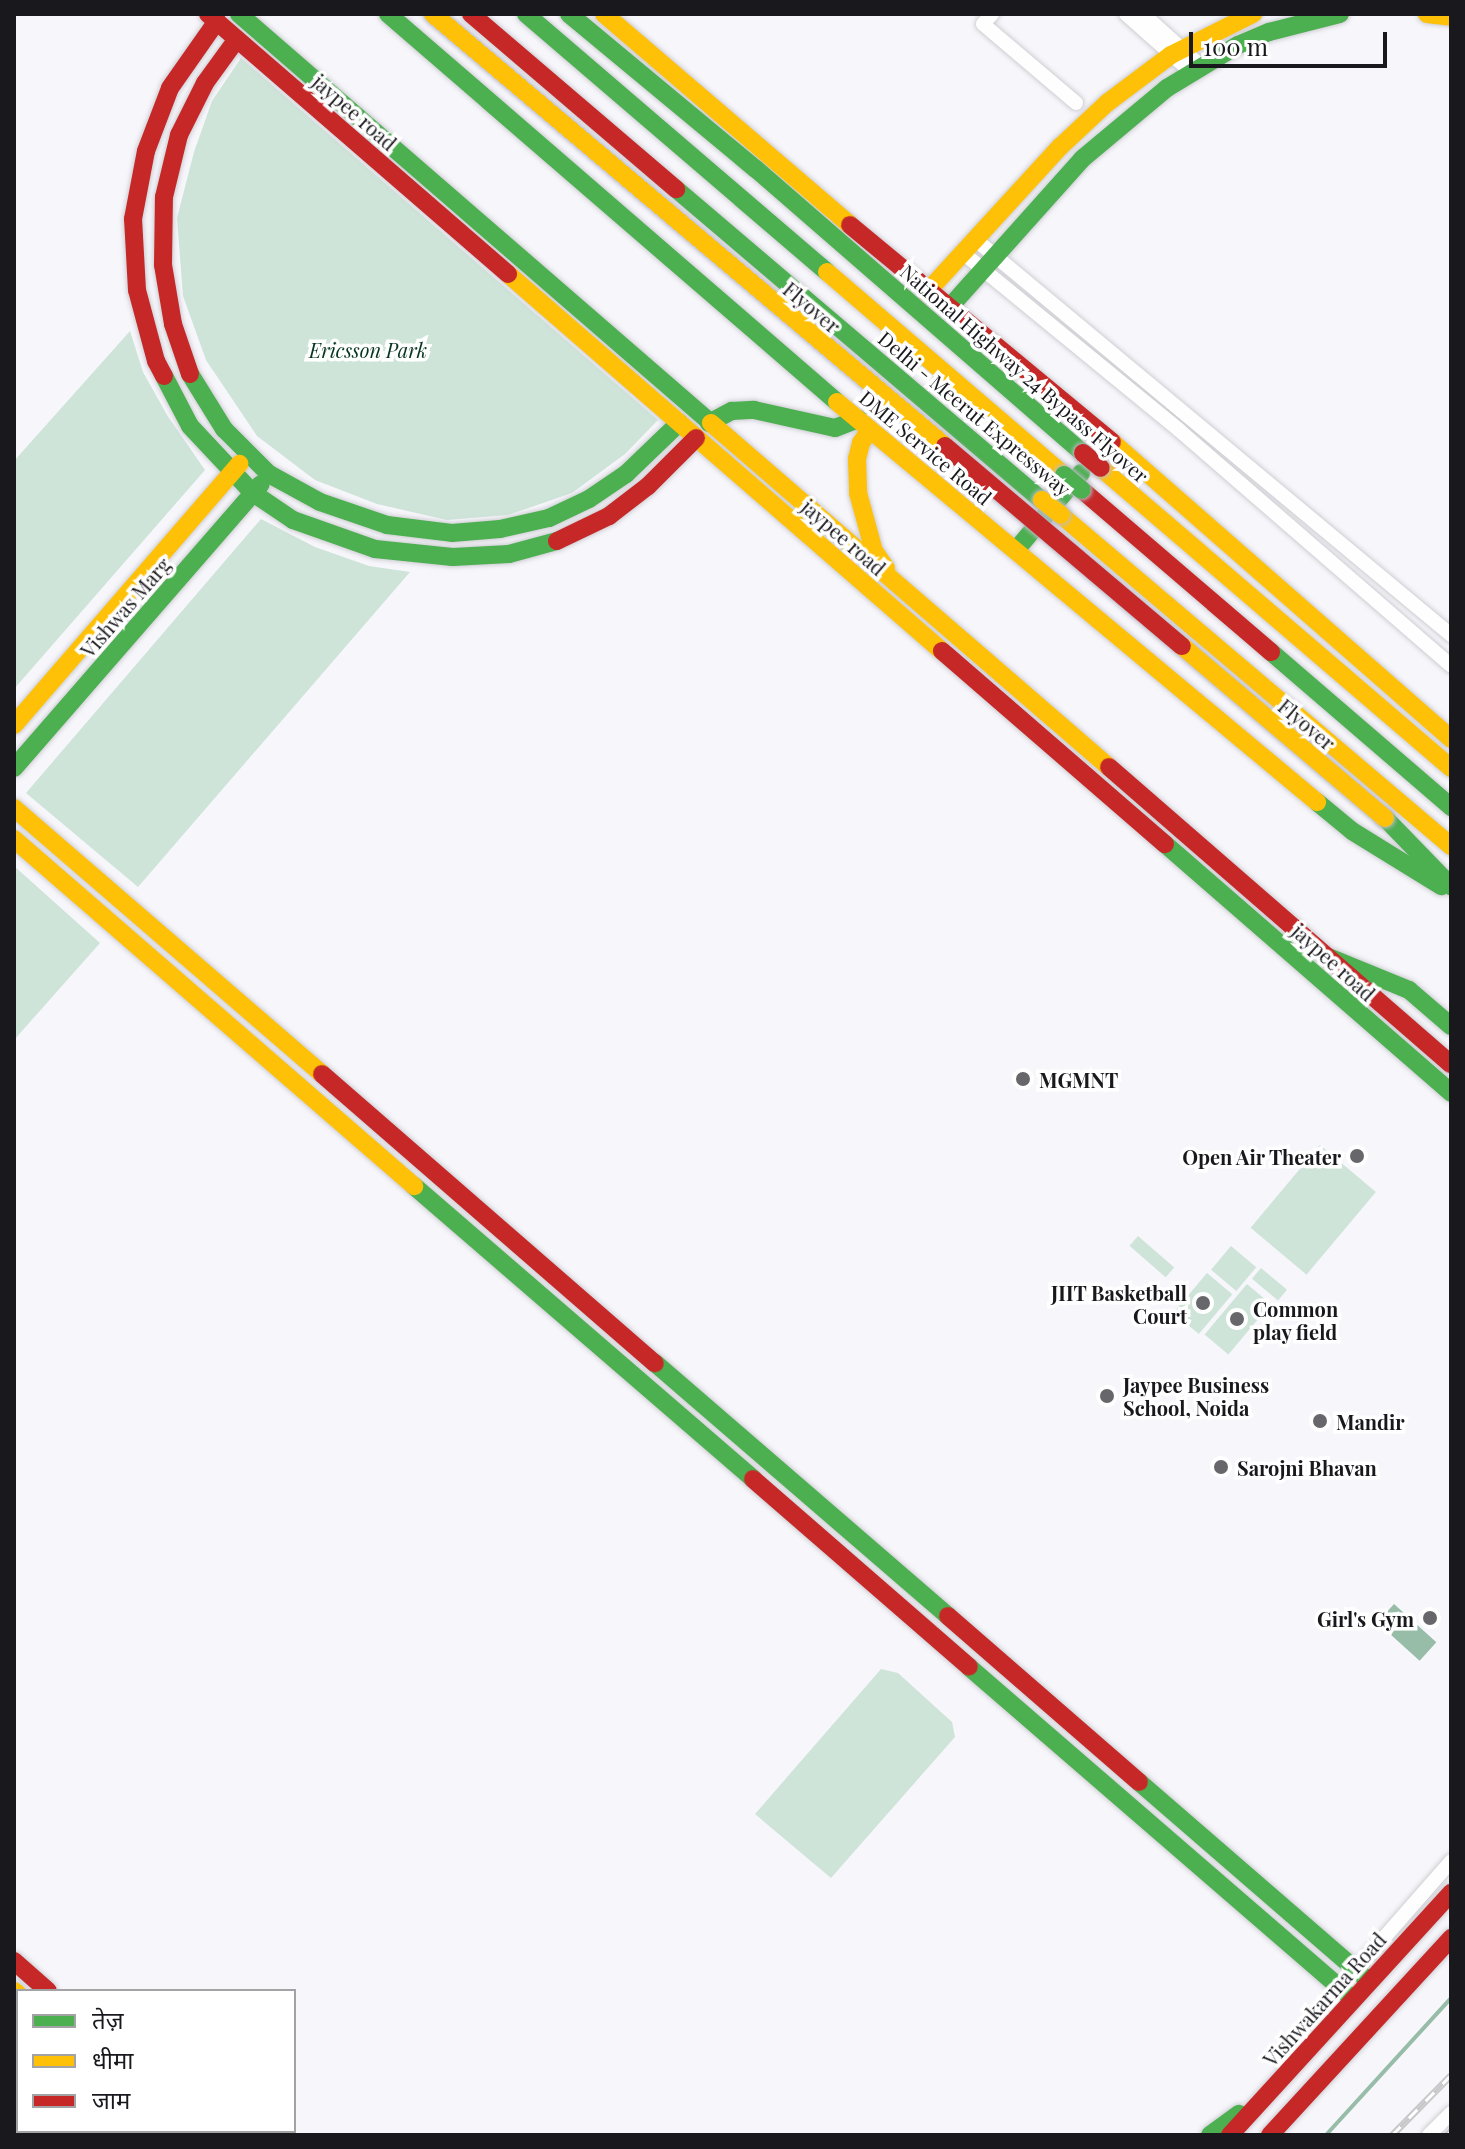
<!DOCTYPE html>
<meta charset="utf-8">
<style>
body{margin:0}
#map{position:relative;width:1465px;height:2149px;overflow:hidden;background:#f6f6fb;font-family:"Playfair Display","Noto Sans Devanagari",serif}
div>[style]{position:absolute}
[style*='--x']{left:calc(var(--x)*1px);top:calc(var(--y)*1px);width:calc(var(--w)*1px);rotate:calc(var(--a)*1deg)}
.green>*{inset:0;background:#cee4d9;transform-origin:0 0}
.water>*{inset:0;background:#97bda9;transform-origin:0 0}
.stream>*{height:4px;margin:-2px;padding:0 2px;transform-origin:2px;border-radius:2px;background:#97bda9}
.roads{filter:drop-shadow(0 0 2px #ceced3) drop-shadow(0 0 2px #ceced3)}
.street>*{height:14px;margin:-7px;padding:0 7px;transform-origin:7px;border-radius:7px;background:#fefefe}
.fast>*{height:18px;margin:-9px;padding:0 9px;transform-origin:9px;border-radius:9px;background:#4caf50}
.slow>*{height:18px;margin:-9px;padding:0 9px;transform-origin:9px;border-radius:9px;background:#ffc107}
.jam>*{height:18px;margin:-9px;padding:0 9px;transform-origin:9px;border-radius:9px;background:#c62828}
.rail>*{height:7px;margin-top:-3.5px;transform-origin:0;background:repeating-linear-gradient(90deg,#fff 0 12px,#c8c8ca 0 24px);box-sizing:border-box;border-block:2px solid #c8c8ca}
.bridges{filter:drop-shadow(0 0 2px #bcbbc7) drop-shadow(0 0 2px #bcbbc7)}
.fast-bridge>*{height:18px;margin:-9px;padding:0 9px;transform-origin:9px;border-radius:9px;background:#4caf50}
.slow-bridge>*{height:18px;margin:-9px;padding:0 9px;transform-origin:9px;border-radius:9px;background:#ffc107}
.jam-bridge>*{height:18px;margin:-9px;padding:0 9px;transform-origin:9px;border-radius:9px;background:#c62828}
.dots>*{width:22px;height:22px;translate:-50% -50%;box-sizing:border-box;border:4px solid #fff;border-radius:50%}
span{translate:-50% -50%;white-space:nowrap;text-align:center;line-height:1.15;-webkit-text-stroke:7px #fff;paint-order:stroke}
.street-label{font-size:20px;color:#19181d}
.park-label{font-size:20px;color:#05341f;font-style:italic}
.poi-label{font-size:20px;color:#19181d;font-weight:700}
.left{translate:0 -50%;text-align:left}
.right{translate:-100% -50%;text-align:right}
.frame{position:absolute;inset:0;border:16px solid #19181d;pointer-events:none}
.legend{position:absolute;left:16px;top:1989px;width:280px;height:144px;box-sizing:border-box;background:#fff;border:2px solid #a3a3a5;margin:0;padding:10px 14px;list-style:none;font-size:24px;color:#19181d}
.legend li{display:flex;align-items:center;gap:16px;height:40px}
.legend b{width:40px;border:2px solid #a3a3a5}
.scale{position:absolute;left:1189px;top:32px;width:198px;height:36px;box-sizing:border-box;border:4px solid #19181d;border-top:0;padding-left:10px;font-size:24px;line-height:28px;white-space:nowrap;color:#19181d;-webkit-text-stroke:6px #fff;paint-order:stroke}
</style>
<div id="map">
<div class="green">
<div style="clip-path:polygon(241px 58px,658px 420px,625px 454px,572px 493px,508px 515px,447px 520px,377px 504px,315px 480px,257px 436px,206px 360px,183px 296px,177px 218px,194px 152px,212px 101px)"></div>
<div style="clip-path:polygon(130px 331px,143px 372px,167px 415px,205px 470px,14px 689px,14px 461px)"></div>
<div style="clip-path:polygon(261px 519px,315px 547px,369px 566px,410px 572px,138px 887px,26px 793px)"></div>
<div style="clip-path:polygon(14px 866px,100px 943px,14px 1040px)"></div>
<div style="left:1320px;top:1145px;width:73px;height:108px;rotate:40deg"></div>
<div style="left:1138px;top:1236px;width:48px;height:13px;rotate:41deg"></div>
<div style="left:1231px;top:1246px;width:33px;height:31px;rotate:40deg"></div>
<div style="left:1261px;top:1268px;width:34px;height:14px;rotate:40deg"></div>
<div style="left:1207px;top:1273px;width:33px;height:52px;rotate:40deg"></div>
<div style="left:1247px;top:1284px;width:31px;height:66px;rotate:40deg"></div>
<div style="clip-path:polygon(881px 1669px,898px 1673px,952px 1722px,955px 1737px,831px 1878px,755px 1814px)"></div>
<div style="left:45px;top:2131px;width:100px;height:6px"></div>
</div>
<div class="water">
<div style="left:1394px;top:1604px;width:57px;height:25px;rotate:42deg"></div>
</div>
<div class="stream">
<div style="--x:1326;--y:2135;--w:185;--a:-47.6"></div>
</div>
<div class="roads">
<div class="street">
<div style="--x:992;--y:14;--w:13;--a:132"></div>
<div style="--x:983;--y:24;--w:122;--a:40.3"></div>
<div style="--x:1126;--y:14;--w:87;--a:41.7"></div>
<div style="--x:1143;--y:14;--w:78;--a:41.9"></div>
<div style="--x:976;--y:240;--w:618;--a:39.75"></div>
<div style="--x:963;--y:253;--w:279;--a:39.3"></div>
<div style="--x:1179;--y:430;--w:360;--a:40.9"></div>
<div style="--x:1340;--y:1988;--w:169;--a:-48.8"></div>
<div style="--x:14;--y:2040;--w:5;--a:37"></div>
<div style="--x:26;--y:2135;--w:6;--a:-45"></div>
<div style="--x:1429;--y:2135;--w:31;--a:-45"></div>
</div>
<div class="fast">
<div style="--x:239;--y:14;--w:625;--a:40.91"></div>
<div style="--x:388;--y:14;--w:593;--a:40.83"></div>
<div style="--x:526;--y:14;--w:396;--a:40.6"></div>
<div style="--x:569;--y:14;--w:243;--a:39.7"></div>
<div style="--x:756;--y:169;--w:433;--a:41"></div>
<div style="--x:676;--y:189;--w:480;--a:40.4"></div>
<div style="--x:948;--y:309;--w:201;--a:-48.2"></div>
<div style="--x:1082;--y:159;--w:111;--a:-39.9"></div>
<div style="--x:1167;--y:88;--w:83;--a:-31.2"></div>
<div style="--x:1238;--y:45;--w:34;--a:-23"></div>
<div style="--x:1269;--y:32;--w:73;--a:-14.2"></div>
<div style="--x:190;--y:374;--w:65;--a:58.3"></div>
<div style="--x:224;--y:429;--w:64;--a:45"></div>
<div style="--x:269;--y:474;--w:58;--a:28.8"></div>
<div style="--x:320;--y:502;--w:71;--a:18.9"></div>
<div style="--x:387;--y:525;--w:65;--a:7"></div>
<div style="--x:452;--y:533;--w:48;--a:-4.8"></div>
<div style="--x:500;--y:529;--w:50;--a:-12.7"></div>
<div style="--x:549;--y:518;--w:44;--a:-25.4"></div>
<div style="--x:589;--y:499;--w:45;--a:-34"></div>
<div style="--x:626;--y:474;--w:74;--a:-43.9"></div>
<div style="--x:164;--y:376;--w:56;--a:62.5"></div>
<div style="--x:190;--y:426;--w:92;--a:46.8"></div>
<div style="--x:253;--y:493;--w:48;--a:34"></div>
<div style="--x:293;--y:520;--w:87;--a:19.5"></div>
<div style="--x:375;--y:549;--w:78;--a:5.9"></div>
<div style="--x:453;--y:557;--w:56;--a:-3.1"></div>
<div style="--x:509;--y:554;--w:50;--a:-15.2"></div>
<div style="--x:709;--y:423;--w:26;--a:-28"></div>
<div style="--x:732;--y:411;--w:22;--a:-3"></div>
<div style="--x:754;--y:410;--w:83;--a:12.5"></div>
<div style="--x:835;--y:428;--w:25;--a:-21"></div>
<div style="--x:1016;--y:550;--w:101;--a:-49.8"></div>
<div style="--x:1271;--y:652;--w:238;--a:40.7"></div>
<div style="--x:14;--y:768;--w:376;--a:-49"></div>
<div style="--x:1317;--y:802;--w:45;--a:39.6"></div>
<div style="--x:1352;--y:831;--w:105;--a:31.7"></div>
<div style="--x:1385;--y:818;--w:95;--a:45.9"></div>
<div style="--x:1165;--y:844;--w:379;--a:41"></div>
<div style="--x:1326;--y:956;--w:90;--a:22.3"></div>
<div style="--x:1409;--y:990;--w:55;--a:40.6"></div>
<div style="--x:414;--y:1186;--w:448;--a:40.8"></div>
<div style="--x:655;--y:1363;--w:387;--a:40.8"></div>
<div style="--x:969;--y:1667;--w:508;--a:40.85"></div>
<div style="--x:1139;--y:1782;--w:304;--a:40.9"></div>
<div style="--x:176;--y:2131;--w:6;--a:39"></div>
<div style="--x:212;--y:2131;--w:6;--a:45"></div>
<div style="--x:1210;--y:2135;--w:36;--a:-36"></div>
</div>
<div class="slow">
<div style="--x:604;--y:14;--w:324;--a:40.6"></div>
<div style="--x:1427;--y:14;--w:24;--a:7"></div>
<div style="--x:827;--y:272;--w:312;--a:40.6"></div>
<div style="--x:508;--y:274;--w:575;--a:40.98"></div>
<div style="--x:927;--y:292;--w:197;--a:-47.5"></div>
<div style="--x:1060;--y:147;--w:64;--a:-43.1"></div>
<div style="--x:1107;--y:103;--w:80;--a:-36.9"></div>
<div style="--x:1171;--y:55;--w:92;--a:-26.6"></div>
<div style="--x:837;--y:402;--w:625;--a:39.81"></div>
<div style="--x:711;--y:423;--w:526;--a:40.84"></div>
<div style="--x:870;--y:430;--w:16;--a:125"></div>
<div style="--x:861;--y:443;--w:16;--a:104"></div>
<div style="--x:857;--y:459;--w:34;--a:88"></div>
<div style="--x:858;--y:493;--w:60;--a:74.6"></div>
<div style="--x:874;--y:551;--w:21;--a:55"></div>
<div style="--x:1112;--y:442;--w:451;--a:41.2"></div>
<div style="--x:1101;--y:468;--w:461;--a:40.6"></div>
<div style="--x:1061;--y:515;--w:512;--a:40.32"></div>
<div style="--x:14;--y:725;--w:345;--a:-49.2"></div>
<div style="--x:14;--y:808;--w:407;--a:40.8"></div>
<div style="--x:14;--y:839;--w:530;--a:40.94"></div>
<div style="--x:14;--y:1991;--w:5;--a:37"></div>
</div>
<div class="jam">
<div style="--x:208;--y:14;--w:397;--a:40.9"></div>
<div style="--x:471;--y:14;--w:270;--a:40.5"></div>
<div style="--x:850;--y:225;--w:340;--a:39.6"></div>
<div style="--x:190;--y:374;--w:53;--a:-108.8"></div>
<div style="--x:173;--y:324;--w:60;--a:-99.6"></div>
<div style="--x:163;--y:265;--w:68;--a:-89.2"></div>
<div style="--x:164;--y:197;--w:64;--a:-76.4"></div>
<div style="--x:179;--y:135;--w:58;--a:-63.4"></div>
<div style="--x:205;--y:83;--w:54;--a:-54"></div>
<div style="--x:164;--y:376;--w:17;--a:-118"></div>
<div style="--x:156;--y:361;--w:73;--a:-105"></div>
<div style="--x:137;--y:290;--w:71;--a:-93.2"></div>
<div style="--x:133;--y:219;--w:69;--a:-79.2"></div>
<div style="--x:146;--y:151;--w:67;--a:-69.1"></div>
<div style="--x:170;--y:88;--w:82;--a:-55"></div>
<div style="--x:1082;--y:490;--w:249;--a:40.6"></div>
<div style="--x:557;--y:541;--w:58;--a:-25.7"></div>
<div style="--x:609;--y:516;--w:49;--a:-37.6"></div>
<div style="--x:648;--y:486;--w:68;--a:-45"></div>
<div style="--x:942;--y:651;--w:295;--a:40.9"></div>
<div style="--x:1109;--y:767;--w:453;--a:41"></div>
<div style="--x:322;--y:1074;--w:441;--a:41"></div>
<div style="--x:753;--y:1479;--w:286;--a:41"></div>
<div style="--x:948;--y:1616;--w:253;--a:41"></div>
<div style="--x:14;--y:1961;--w:45;--a:41.4"></div>
<div style="--x:1230;--y:2135;--w:328;--a:-47.6"></div>
<div style="--x:1270;--y:2135;--w:268;--a:-47.4"></div>
</div>
</div>
<div class="rail">
<div style="--x:1392;--y:2135;--w:84;--a:-45.5"></div>
<div style="--x:1447;--y:2135;--w:6;--a:-45"></div>
</div>
<div class="bridges">
<div class="fast-bridge">
<div style="--x:1064;--y:475;--w:23;--a:40"></div>
</div>
<div class="slow-bridge">
<div style="--x:433;--y:14;--w:670;--a:40.16"></div>
<div style="--x:1042;--y:500;--w:24;--a:38"></div>
<div style="--x:1182;--y:646;--w:266;--a:40.3"></div>
</div>
<div class="jam-bridge">
<div style="--x:945;--y:446;--w:310;--a:40.2"></div>
<div style="--x:1083;--y:453;--w:23;--a:40"></div>
</div>
</div>
<div class="dots">
<div style="left:1023px;top:1079px;background:#66666b"></div>
<div style="left:1357px;top:1156px;background:#66666b"></div>
<div style="left:1203px;top:1303px;background:#66666b"></div>
<div style="left:1237px;top:1319px;background:#66666b"></div>
<div style="left:1107px;top:1396px;background:#66666b"></div>
<div style="left:1320px;top:1421px;background:#66666b"></div>
<div style="left:1221px;top:1467px;background:#66666b"></div>
<div style="left:1430px;top:1618px;background:#66666b"></div>
</div>
<div class="street-label">
<span style="left:355px;top:112px;rotate:41deg">jaypee road</span>
<span style="left:812px;top:307px;rotate:40deg">Flyover</span>
<span style="left:1025px;top:373px;rotate:41deg">National Highway 24 Bypass Flyover</span>
<span style="left:975px;top:413px;rotate:40deg">Delhi - Meerut Expressway</span>
<span style="left:926px;top:447px;rotate:40deg">DME Service Road</span>
<span style="left:844px;top:537px;rotate:41deg">jaypee road</span>
<span style="left:125px;top:607px;rotate:-49deg">Vishwas Marg</span>
<span style="left:1307px;top:724px;rotate:40deg">Flyover</span>
<span style="left:1334px;top:962px;rotate:42deg">jaypee road</span>
<span style="left:1324px;top:1999px;rotate:-48deg">Vishwakarma Road</span>
</div>
<div class="park-label">
<span style="left:368px;top:349px">Ericsson Park</span>
</div>
<div class="poi-label">
<span class="left" style="left:1039px;top:1079px">MGMNT</span>
<span class="right" style="left:1341px;top:1156px">Open Air Theater</span>
<span class="right" style="left:1187px;top:1304px">JIIT Basketball<br>Court</span>
<span class="left" style="left:1253px;top:1320px">Common<br>play field</span>
<span class="left" style="left:1123px;top:1396px">Jaypee Business<br>School, Noida</span>
<span class="left" style="left:1336px;top:1421px">Mandir</span>
<span class="left" style="left:1237px;top:1467px">Sarojni Bhavan</span>
<span class="right" style="left:1414px;top:1618px">Girl's Gym</span>
</div>
<div class="frame"></div>
<ul class="legend">
<li><b style="height:10px;background:#4caf50"></b>तेज़</li>
<li><b style="height:10px;background:#ffc107"></b>धीमा</li>
<li><b style="height:10px;background:#c62828"></b>जाम</li>
</ul>
<div class="scale">100 m</div>
</div>
